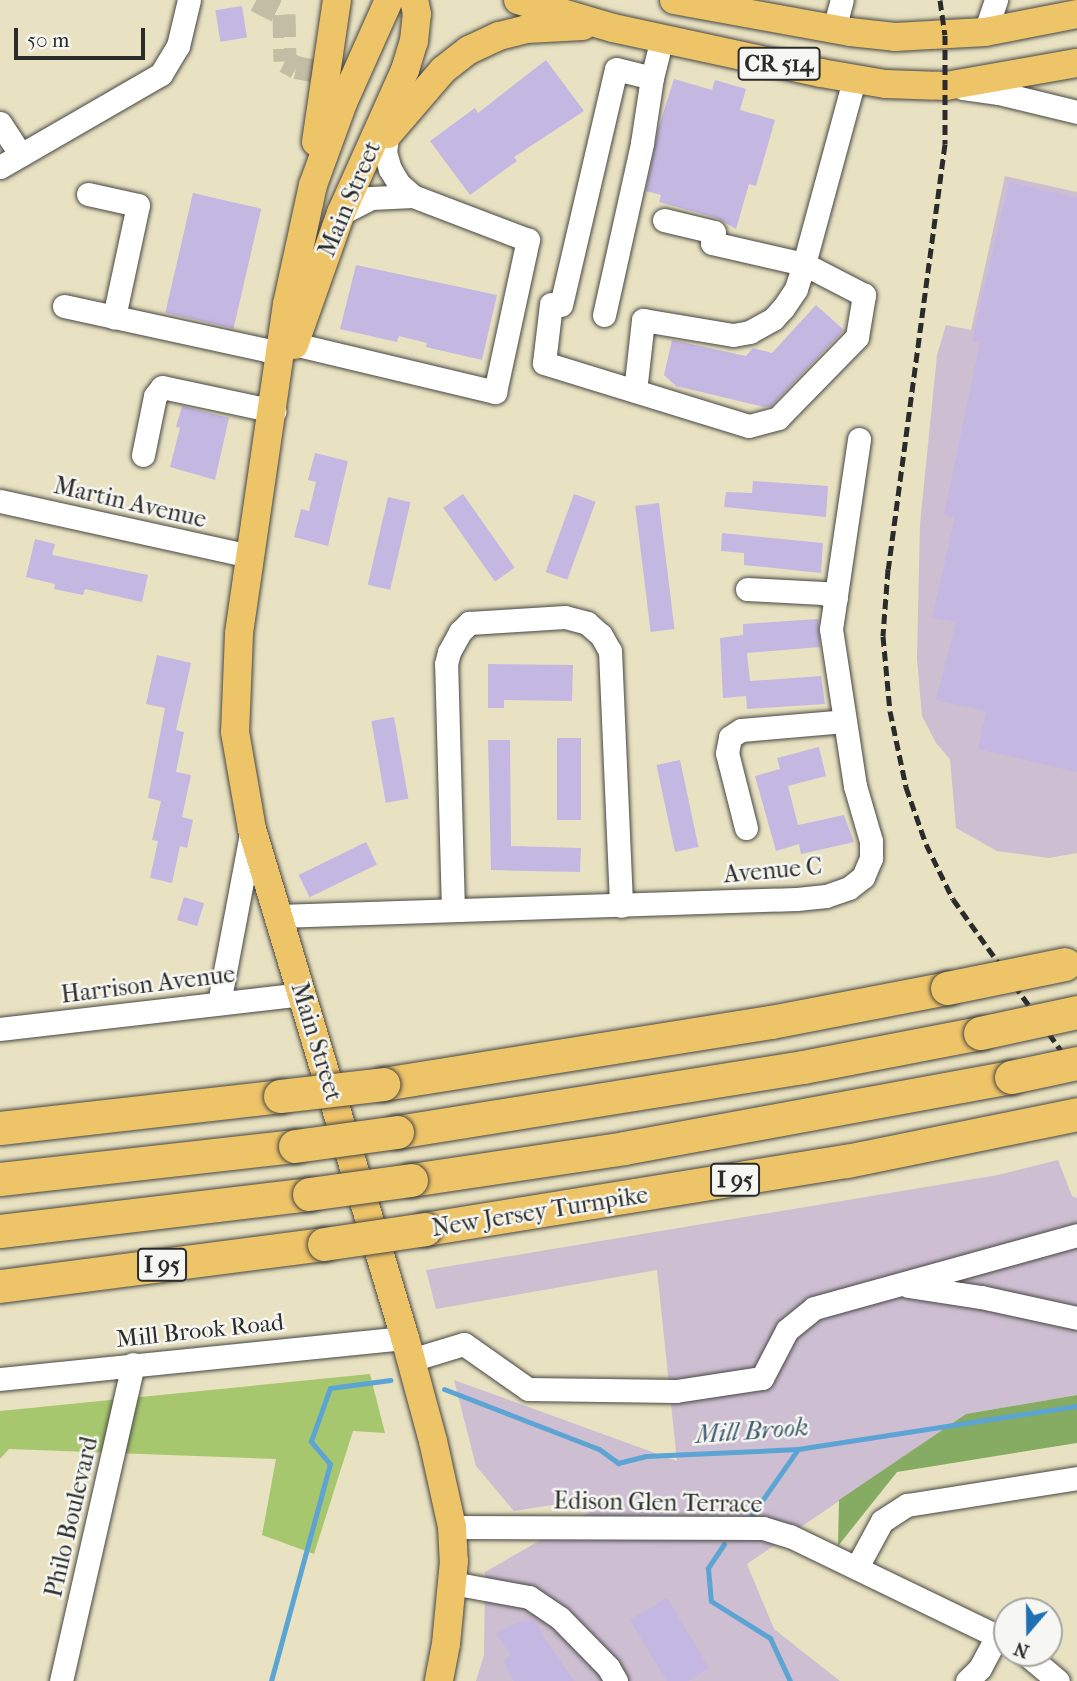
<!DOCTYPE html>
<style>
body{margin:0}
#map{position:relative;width:1077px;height:1681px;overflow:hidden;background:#e8e2c2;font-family:"IM FELL French Canon",serif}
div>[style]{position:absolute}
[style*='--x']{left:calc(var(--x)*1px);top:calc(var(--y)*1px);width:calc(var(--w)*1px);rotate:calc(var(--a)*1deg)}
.industrial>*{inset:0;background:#cdbed2}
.green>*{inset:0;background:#a7c76f}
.forest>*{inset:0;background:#85ac62}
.stream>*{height:5px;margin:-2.5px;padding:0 2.5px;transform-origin:2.5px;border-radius:2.5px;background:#5ca4d3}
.building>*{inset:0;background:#c4b7e2;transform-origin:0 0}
.minor-tunnel>*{height:23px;margin-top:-11.5px;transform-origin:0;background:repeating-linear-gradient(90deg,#c2bda4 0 23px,transparent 0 34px)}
.roads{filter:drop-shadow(0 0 2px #474642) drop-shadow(0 0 2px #474642)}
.minor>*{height:23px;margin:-11.5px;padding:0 11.5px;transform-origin:11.5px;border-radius:11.5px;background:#fff}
.major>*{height:28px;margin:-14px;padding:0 14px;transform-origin:14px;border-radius:14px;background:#eec469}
.highway>*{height:33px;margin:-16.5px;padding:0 16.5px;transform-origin:16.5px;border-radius:16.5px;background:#eec469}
.rail>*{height:5px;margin-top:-2.5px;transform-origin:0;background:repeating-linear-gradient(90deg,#2b2b2b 0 10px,transparent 0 15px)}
.bridges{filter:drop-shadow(0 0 2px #474642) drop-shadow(0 0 2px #474642)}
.highway-bridge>*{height:33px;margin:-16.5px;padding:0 16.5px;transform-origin:16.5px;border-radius:16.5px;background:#eec469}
span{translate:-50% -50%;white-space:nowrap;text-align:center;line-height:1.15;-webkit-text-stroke:5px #f6f6f2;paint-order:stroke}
.shield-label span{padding:2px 5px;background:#f6f6f2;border:2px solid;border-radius:5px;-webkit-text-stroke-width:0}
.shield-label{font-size:23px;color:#2b2b2b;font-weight:700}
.street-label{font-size:24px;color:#2b2b2b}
.water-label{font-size:26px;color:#3f5b6e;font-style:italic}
.north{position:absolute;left:993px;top:1597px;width:70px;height:70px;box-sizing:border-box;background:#f6f6f2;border:2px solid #a5a5a2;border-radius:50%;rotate:200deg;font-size:19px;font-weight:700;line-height:28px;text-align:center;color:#2b2b2b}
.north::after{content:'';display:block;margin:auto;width:24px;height:32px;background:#1f6fb2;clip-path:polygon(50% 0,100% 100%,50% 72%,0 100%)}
.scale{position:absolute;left:14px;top:28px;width:131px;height:32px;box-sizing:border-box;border:4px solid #2b2b2b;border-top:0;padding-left:9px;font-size:21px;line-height:24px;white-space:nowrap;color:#2b2b2b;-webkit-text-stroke:5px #f6f6f2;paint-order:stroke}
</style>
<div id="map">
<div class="industrial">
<div style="clip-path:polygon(1005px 176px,1077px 192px,1077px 853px,1049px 858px,997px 851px,956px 828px,950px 759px,936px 743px,922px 716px,917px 659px,920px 524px,937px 355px,946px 325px,971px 330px)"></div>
<div style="clip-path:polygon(1058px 1160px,1072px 1196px,1077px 1198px,1077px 1395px,966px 1414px,747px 1564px,774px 1629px,840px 1681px,476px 1681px,484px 1655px,485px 1572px,621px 1494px,514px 1511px,476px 1466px,454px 1380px,677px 1461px,657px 1270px,436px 1309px,426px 1270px,998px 1175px)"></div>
</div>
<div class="green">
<div style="clip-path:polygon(370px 1374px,385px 1433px,353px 1431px,314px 1554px,262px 1535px,276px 1459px,9px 1449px,0 1459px,0 1411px)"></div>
</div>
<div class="forest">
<div style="clip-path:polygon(1077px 1395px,1077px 1443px,897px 1472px,838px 1546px,839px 1500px,966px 1414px)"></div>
</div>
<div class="stream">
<div style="--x:444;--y:1389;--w:166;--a:21.2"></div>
<div style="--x:599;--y:1449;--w:24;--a:36"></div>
<div style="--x:618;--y:1463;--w:29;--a:-14"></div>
<div style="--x:646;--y:1456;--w:152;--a:-2.6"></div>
<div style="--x:798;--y:1449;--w:282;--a:-8.8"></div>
<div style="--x:752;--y:1515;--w:80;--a:-55.1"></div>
<div style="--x:724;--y:1544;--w:29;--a:124"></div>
<div style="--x:708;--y:1568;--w:33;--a:85"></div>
<div style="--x:711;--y:1601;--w:70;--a:32.1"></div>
<div style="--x:770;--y:1638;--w:47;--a:65.1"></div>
<div style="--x:271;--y:1681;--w:225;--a:-74.8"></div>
<div style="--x:330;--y:1464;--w:30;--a:-130"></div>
<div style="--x:311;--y:1441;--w:56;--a:-70.3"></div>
<div style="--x:330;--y:1388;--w:61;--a:-7.6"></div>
</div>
<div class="building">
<div style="left:242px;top:6px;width:32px;height:27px;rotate:81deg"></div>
<div style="clip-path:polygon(546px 60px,584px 111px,514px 157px,517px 161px,470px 195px,430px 141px,475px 108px,478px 113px)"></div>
<div style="clip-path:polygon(674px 79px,712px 90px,715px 80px,746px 89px,740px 110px,775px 120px,756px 186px,749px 184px,736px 229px,717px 218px,659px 202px,661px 195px,646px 191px,658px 130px)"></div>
<div style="clip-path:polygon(1009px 182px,1077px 198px,1077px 772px,978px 749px,986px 711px,936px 700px,956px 622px,932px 618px,955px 517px,944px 515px,980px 342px,972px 341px)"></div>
<div style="left:193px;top:193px;width:70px;height:123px;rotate:13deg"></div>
<div style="clip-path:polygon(356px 265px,497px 295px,482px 360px,426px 347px,427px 343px,399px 336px,397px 342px,340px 329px)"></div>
<div style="clip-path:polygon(816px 305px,844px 330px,771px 406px,764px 407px,676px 386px,664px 375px,672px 340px,746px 356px,753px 348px,772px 353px)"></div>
<div style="clip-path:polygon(182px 406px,229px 418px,215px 480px,170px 467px,180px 428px,176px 427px)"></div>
<div style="clip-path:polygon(315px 453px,348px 461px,328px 546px,294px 537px,301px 509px,309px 511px,316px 482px,308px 480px)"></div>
<div style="clip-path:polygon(753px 481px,828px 486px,826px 517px,724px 507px,726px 492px,752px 493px)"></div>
<div style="left:463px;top:494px;width:90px;height:24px;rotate:55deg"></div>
<div style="left:574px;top:494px;width:23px;height:83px;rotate:20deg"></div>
<div style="left:388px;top:497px;width:23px;height:90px;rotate:13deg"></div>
<div style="left:659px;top:503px;width:127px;height:24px;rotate:83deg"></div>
<div style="clip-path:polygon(722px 533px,823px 543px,821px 573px,744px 565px,744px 553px,721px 551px)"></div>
<div style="clip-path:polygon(35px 539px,55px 544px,52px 555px,148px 575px,142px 602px,85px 589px,83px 595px,54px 589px,55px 584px,26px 577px)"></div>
<div style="clip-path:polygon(818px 619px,820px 647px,747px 653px,750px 681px,821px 676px,825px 704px,747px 709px,746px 696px,723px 698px,720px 638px,743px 635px,743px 624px)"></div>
<div style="clip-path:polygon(157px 655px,191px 663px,176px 730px,184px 732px,176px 772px,191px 775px,182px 817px,193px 820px,187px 848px,180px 846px,172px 883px,150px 878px,158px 841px,152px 840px,161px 801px,148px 798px,165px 708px,146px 704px)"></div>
<div style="clip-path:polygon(488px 664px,573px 665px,572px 701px,504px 700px,504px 708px,488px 708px)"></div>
<div style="left:394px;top:717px;width:83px;height:23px;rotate:80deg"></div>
<div style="left:557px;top:738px;width:24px;height:82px"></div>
<div style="clip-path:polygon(488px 740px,510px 740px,511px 846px,581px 848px,580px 872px,491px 870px)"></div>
<div style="clip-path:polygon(819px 747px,826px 776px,788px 786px,798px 825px,844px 815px,854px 842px,801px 854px,799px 844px,776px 851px,755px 776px,780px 769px,777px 758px)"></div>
<div style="left:680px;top:760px;width:89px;height:24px;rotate:78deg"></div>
<div style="left:366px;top:842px;width:25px;height:75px;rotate:64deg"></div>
<div style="left:184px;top:897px;width:21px;height:24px;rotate:17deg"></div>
<div style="clip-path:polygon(667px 1598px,709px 1668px,688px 1681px,667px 1681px,630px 1620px)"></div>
<div style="clip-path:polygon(534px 1620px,546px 1640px,574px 1681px,514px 1681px,504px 1661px,511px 1655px,496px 1634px,515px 1623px)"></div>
</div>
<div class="minor-tunnel">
<div style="--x:256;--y:0;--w:31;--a:27"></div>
<div style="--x:284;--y:14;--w:47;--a:88.8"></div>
<div style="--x:285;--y:61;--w:13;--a:29"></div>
<div style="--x:296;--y:67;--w:33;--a:11"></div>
</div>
<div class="roads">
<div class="minor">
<div style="--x:834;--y:29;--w:30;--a:-75"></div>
<div style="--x:985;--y:32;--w:34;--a:-71"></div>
<div style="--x:963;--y:88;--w:36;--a:8"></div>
<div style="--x:999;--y:93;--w:80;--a:13.7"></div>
<div style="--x:0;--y:123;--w:38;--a:57"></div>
<div style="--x:387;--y:136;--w:16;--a:97"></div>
<div style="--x:385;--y:152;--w:18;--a:74"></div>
<div style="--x:390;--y:169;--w:17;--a:59"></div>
<div style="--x:399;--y:184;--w:18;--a:41"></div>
<div style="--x:0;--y:167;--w:186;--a:-30"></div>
<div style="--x:161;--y:74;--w:33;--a:-59"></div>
<div style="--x:178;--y:46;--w:47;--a:-76.6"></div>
<div style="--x:88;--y:194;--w:51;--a:12.4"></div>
<div style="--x:138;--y:205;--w:115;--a:102.1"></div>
<div style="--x:664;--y:220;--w:51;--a:13.5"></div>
<div style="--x:714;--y:232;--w:11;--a:100"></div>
<div style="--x:712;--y:243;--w:94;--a:12.9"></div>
<div style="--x:804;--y:264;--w:191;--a:-74.8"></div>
<div style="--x:551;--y:304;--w:59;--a:96.8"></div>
<div style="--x:544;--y:363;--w:214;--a:17.1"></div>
<div style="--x:749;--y:426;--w:30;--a:-15"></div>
<div style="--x:778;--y:418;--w:113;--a:-45.7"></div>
<div style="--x:857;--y:337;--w:43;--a:-80.5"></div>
<div style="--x:864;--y:295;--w:68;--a:-152.7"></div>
<div style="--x:804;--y:264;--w:26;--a:108"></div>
<div style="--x:796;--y:289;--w:23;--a:124"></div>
<div style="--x:783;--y:308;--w:15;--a:132"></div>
<div style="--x:773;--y:319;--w:26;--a:151"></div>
<div style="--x:750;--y:332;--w:17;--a:170"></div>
<div style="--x:733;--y:335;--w:91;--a:-170.5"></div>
<div style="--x:643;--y:320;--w:71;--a:96.4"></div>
<div style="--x:561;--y:305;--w:242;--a:-76.9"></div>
<div style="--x:616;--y:69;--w:37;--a:14"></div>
<div style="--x:652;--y:78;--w:41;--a:-76"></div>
<div style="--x:64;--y:306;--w:207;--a:12.3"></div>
<div style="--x:266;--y:350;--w:16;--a:22"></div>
<div style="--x:604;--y:315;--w:176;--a:-77.5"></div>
<div style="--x:642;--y:143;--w:66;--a:-81.3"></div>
<div style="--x:294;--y:344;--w:207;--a:13.4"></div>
<div style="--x:495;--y:392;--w:156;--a:-77.8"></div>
<div style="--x:528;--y:240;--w:123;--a:-159.1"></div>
<div style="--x:413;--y:196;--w:42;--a:177.3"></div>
<div style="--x:371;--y:198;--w:34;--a:153"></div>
<div style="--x:143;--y:455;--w:60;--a:-78.5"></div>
<div style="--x:155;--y:396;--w:11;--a:-52"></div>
<div style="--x:162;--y:387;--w:115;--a:12.1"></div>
<div style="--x:0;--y:501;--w:256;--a:12.4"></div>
<div style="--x:747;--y:589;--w:76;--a:3"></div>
<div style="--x:823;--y:593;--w:14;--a:21"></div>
<div style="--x:746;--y:828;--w:77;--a:-104.2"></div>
<div style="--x:727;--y:753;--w:16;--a:-79"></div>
<div style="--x:730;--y:737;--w:13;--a:-32"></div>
<div style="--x:741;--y:730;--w:104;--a:-4.9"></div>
<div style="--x:453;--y:910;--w:246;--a:-91.6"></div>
<div style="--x:446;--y:664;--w:12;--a:-76"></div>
<div style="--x:449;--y:652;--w:23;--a:-61"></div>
<div style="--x:460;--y:632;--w:13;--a:-45"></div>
<div style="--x:469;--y:623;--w:96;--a:-3.6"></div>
<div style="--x:565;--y:617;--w:23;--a:15"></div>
<div style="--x:587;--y:623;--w:18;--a:41"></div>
<div style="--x:601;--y:635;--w:18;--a:61"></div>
<div style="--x:610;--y:651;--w:255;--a:87.5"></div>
<div style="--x:278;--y:916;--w:519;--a:-1.88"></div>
<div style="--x:797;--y:899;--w:29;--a:-6"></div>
<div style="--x:826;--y:896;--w:24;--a:-19"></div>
<div style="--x:849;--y:888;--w:18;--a:-38"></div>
<div style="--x:863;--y:877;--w:21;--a:-67"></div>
<div style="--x:871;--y:858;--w:17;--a:-90"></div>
<div style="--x:871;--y:841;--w:57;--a:-106.2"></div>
<div style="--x:855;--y:786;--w:159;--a:-98.7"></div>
<div style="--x:831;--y:629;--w:192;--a:-81.6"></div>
<div style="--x:219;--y:1003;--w:177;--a:-79.3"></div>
<div style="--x:0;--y:1029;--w:304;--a:-6.6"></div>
<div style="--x:908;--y:1286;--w:74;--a:8.6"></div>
<div style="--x:981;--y:1297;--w:98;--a:12.3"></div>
<div style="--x:411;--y:1360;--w:55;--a:-16.8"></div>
<div style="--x:464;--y:1344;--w:78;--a:35.1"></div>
<div style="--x:528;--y:1389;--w:148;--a:0.8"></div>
<div style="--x:676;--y:1391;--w:87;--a:-8.6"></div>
<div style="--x:762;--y:1378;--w:54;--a:-62.5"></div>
<div style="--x:787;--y:1330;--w:35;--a:-39"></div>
<div style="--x:814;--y:1308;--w:273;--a:-15.5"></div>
<div style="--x:0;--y:1379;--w:407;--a:-5.8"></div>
<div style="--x:452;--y:1527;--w:311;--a:0.2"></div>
<div style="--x:763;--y:1528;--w:28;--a:17"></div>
<div style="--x:790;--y:1536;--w:241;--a:25.8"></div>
<div style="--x:857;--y:1567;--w:52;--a:-61.5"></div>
<div style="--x:882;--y:1521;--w:30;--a:-33"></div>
<div style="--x:907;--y:1505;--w:172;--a:-9"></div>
<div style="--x:452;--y:1583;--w:78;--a:10.3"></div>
<div style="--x:529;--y:1597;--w:37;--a:34"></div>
<div style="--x:560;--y:1618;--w:69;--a:45.6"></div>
<div style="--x:608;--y:1667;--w:16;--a:60"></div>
<div style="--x:1025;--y:1653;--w:43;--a:40.3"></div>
<div style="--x:61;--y:1681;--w:325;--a:-77.2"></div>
<div style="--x:967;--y:1681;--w:18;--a:-45"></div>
<div style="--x:980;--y:1668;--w:36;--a:-62"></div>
</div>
<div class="major">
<div style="--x:389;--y:0;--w:113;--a:114.1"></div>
<div style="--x:343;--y:103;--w:87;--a:110.1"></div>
<div style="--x:313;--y:185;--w:122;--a:102.3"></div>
<div style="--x:287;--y:304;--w:333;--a:98.3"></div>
<div style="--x:239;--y:634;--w:98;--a:92.3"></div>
<div style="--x:235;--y:732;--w:98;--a:80.1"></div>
<div style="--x:252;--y:829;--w:531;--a:73.27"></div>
<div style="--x:405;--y:1338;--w:107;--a:74.8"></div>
<div style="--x:433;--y:1441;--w:88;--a:77.5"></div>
<div style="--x:452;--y:1527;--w:34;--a:87"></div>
<div style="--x:454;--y:1561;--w:83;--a:95.5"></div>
<div style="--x:446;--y:1644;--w:38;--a:101"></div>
<div style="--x:518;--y:0;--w:99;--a:16.4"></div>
<div style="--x:613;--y:28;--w:213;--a:12.2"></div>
<div style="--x:821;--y:73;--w:65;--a:9.8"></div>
<div style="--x:885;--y:84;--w:61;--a:1.9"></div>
<div style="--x:946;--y:86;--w:133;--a:-10"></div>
<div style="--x:674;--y:0;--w:179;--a:10.3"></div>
<div style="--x:850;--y:32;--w:45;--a:6.3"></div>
<div style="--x:895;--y:37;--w:90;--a:-3.2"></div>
<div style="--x:985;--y:32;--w:94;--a:-11.1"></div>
<div style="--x:388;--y:134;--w:84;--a:-49.3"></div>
<div style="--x:443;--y:70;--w:33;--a:-38"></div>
<div style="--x:469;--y:50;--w:33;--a:-25"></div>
<div style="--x:499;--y:36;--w:29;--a:-14"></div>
<div style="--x:527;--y:29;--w:56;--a:-3.1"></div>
<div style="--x:316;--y:142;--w:144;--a:-81.6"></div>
<div style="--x:294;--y:345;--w:140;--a:-70.4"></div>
<div style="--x:341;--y:213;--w:157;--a:-65.9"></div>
<div style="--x:405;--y:70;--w:30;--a:-73"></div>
<div style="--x:414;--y:41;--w:27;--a:-84"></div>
<div style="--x:417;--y:14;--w:14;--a:-102"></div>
</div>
<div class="highway">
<div style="--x:383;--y:1084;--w:393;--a:-9.1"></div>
<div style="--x:771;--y:1022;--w:179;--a:-10.9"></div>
<div style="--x:0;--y:1128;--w:282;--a:-6.5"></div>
<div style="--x:397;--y:1132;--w:411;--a:-9.1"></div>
<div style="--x:803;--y:1067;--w:180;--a:-10.9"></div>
<div style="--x:0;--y:1179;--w:297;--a:-6.4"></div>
<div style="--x:411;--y:1180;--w:215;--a:-8.5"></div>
<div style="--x:624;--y:1148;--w:393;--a:-10.4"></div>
<div style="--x:425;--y:1229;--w:427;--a:-9.2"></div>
<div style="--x:847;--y:1161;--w:235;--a:-11.5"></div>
<div style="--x:0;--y:1231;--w:311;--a:-6.8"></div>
<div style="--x:0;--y:1286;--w:327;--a:-7.4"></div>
</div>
</div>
<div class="rail">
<div style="--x:940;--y:0;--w:35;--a:82"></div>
<div style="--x:945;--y:35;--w:109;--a:90"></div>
<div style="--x:945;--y:144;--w:429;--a:97.6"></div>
<div style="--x:888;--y:569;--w:67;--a:94.3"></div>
<div style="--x:883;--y:636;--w:75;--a:84.7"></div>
<div style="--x:890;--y:711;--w:78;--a:78.1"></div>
<div style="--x:906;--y:787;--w:60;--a:70.7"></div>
<div style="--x:926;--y:844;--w:61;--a:63.9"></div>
<div style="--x:953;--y:899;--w:214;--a:54.5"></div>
</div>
<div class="bridges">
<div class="highway-bridge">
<div style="--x:947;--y:988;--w:120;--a:-11.5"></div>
<div style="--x:980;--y:1033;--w:99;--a:-12.2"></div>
<div style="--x:1011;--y:1077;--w:67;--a:-12"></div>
<div style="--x:280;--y:1096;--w:104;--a:-6.6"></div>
<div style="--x:295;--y:1146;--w:103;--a:-7.8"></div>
<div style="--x:309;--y:1194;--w:103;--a:-7.8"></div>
<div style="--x:324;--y:1244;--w:102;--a:-8.4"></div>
</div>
</div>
<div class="shield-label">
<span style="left:779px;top:64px">CR 514</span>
<span style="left:735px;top:1180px">I 95</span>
<span style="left:162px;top:1265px">I 95</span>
</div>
<div class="street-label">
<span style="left:350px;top:199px;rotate:-67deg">Main Street</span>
<span style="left:130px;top:503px;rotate:13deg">Martin Avenue</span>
<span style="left:773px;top:871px;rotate:-5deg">Avenue C</span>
<span style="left:148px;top:985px;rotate:-7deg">Harrison Avenue</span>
<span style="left:316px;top:1042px;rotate:73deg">Main Street</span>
<span style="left:540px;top:1212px;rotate:-9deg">New Jersey Turnpike</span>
<span style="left:200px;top:1331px;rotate:-6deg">Mill Brook Road</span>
<span style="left:658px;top:1503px;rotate:1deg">Edison Glen Terrace</span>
<span style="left:72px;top:1517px;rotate:-77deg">Philo Boulevard</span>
</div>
<div class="water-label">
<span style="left:752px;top:1431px;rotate:-4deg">Mill Brook</span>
</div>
<div class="north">N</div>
<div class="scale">50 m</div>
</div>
